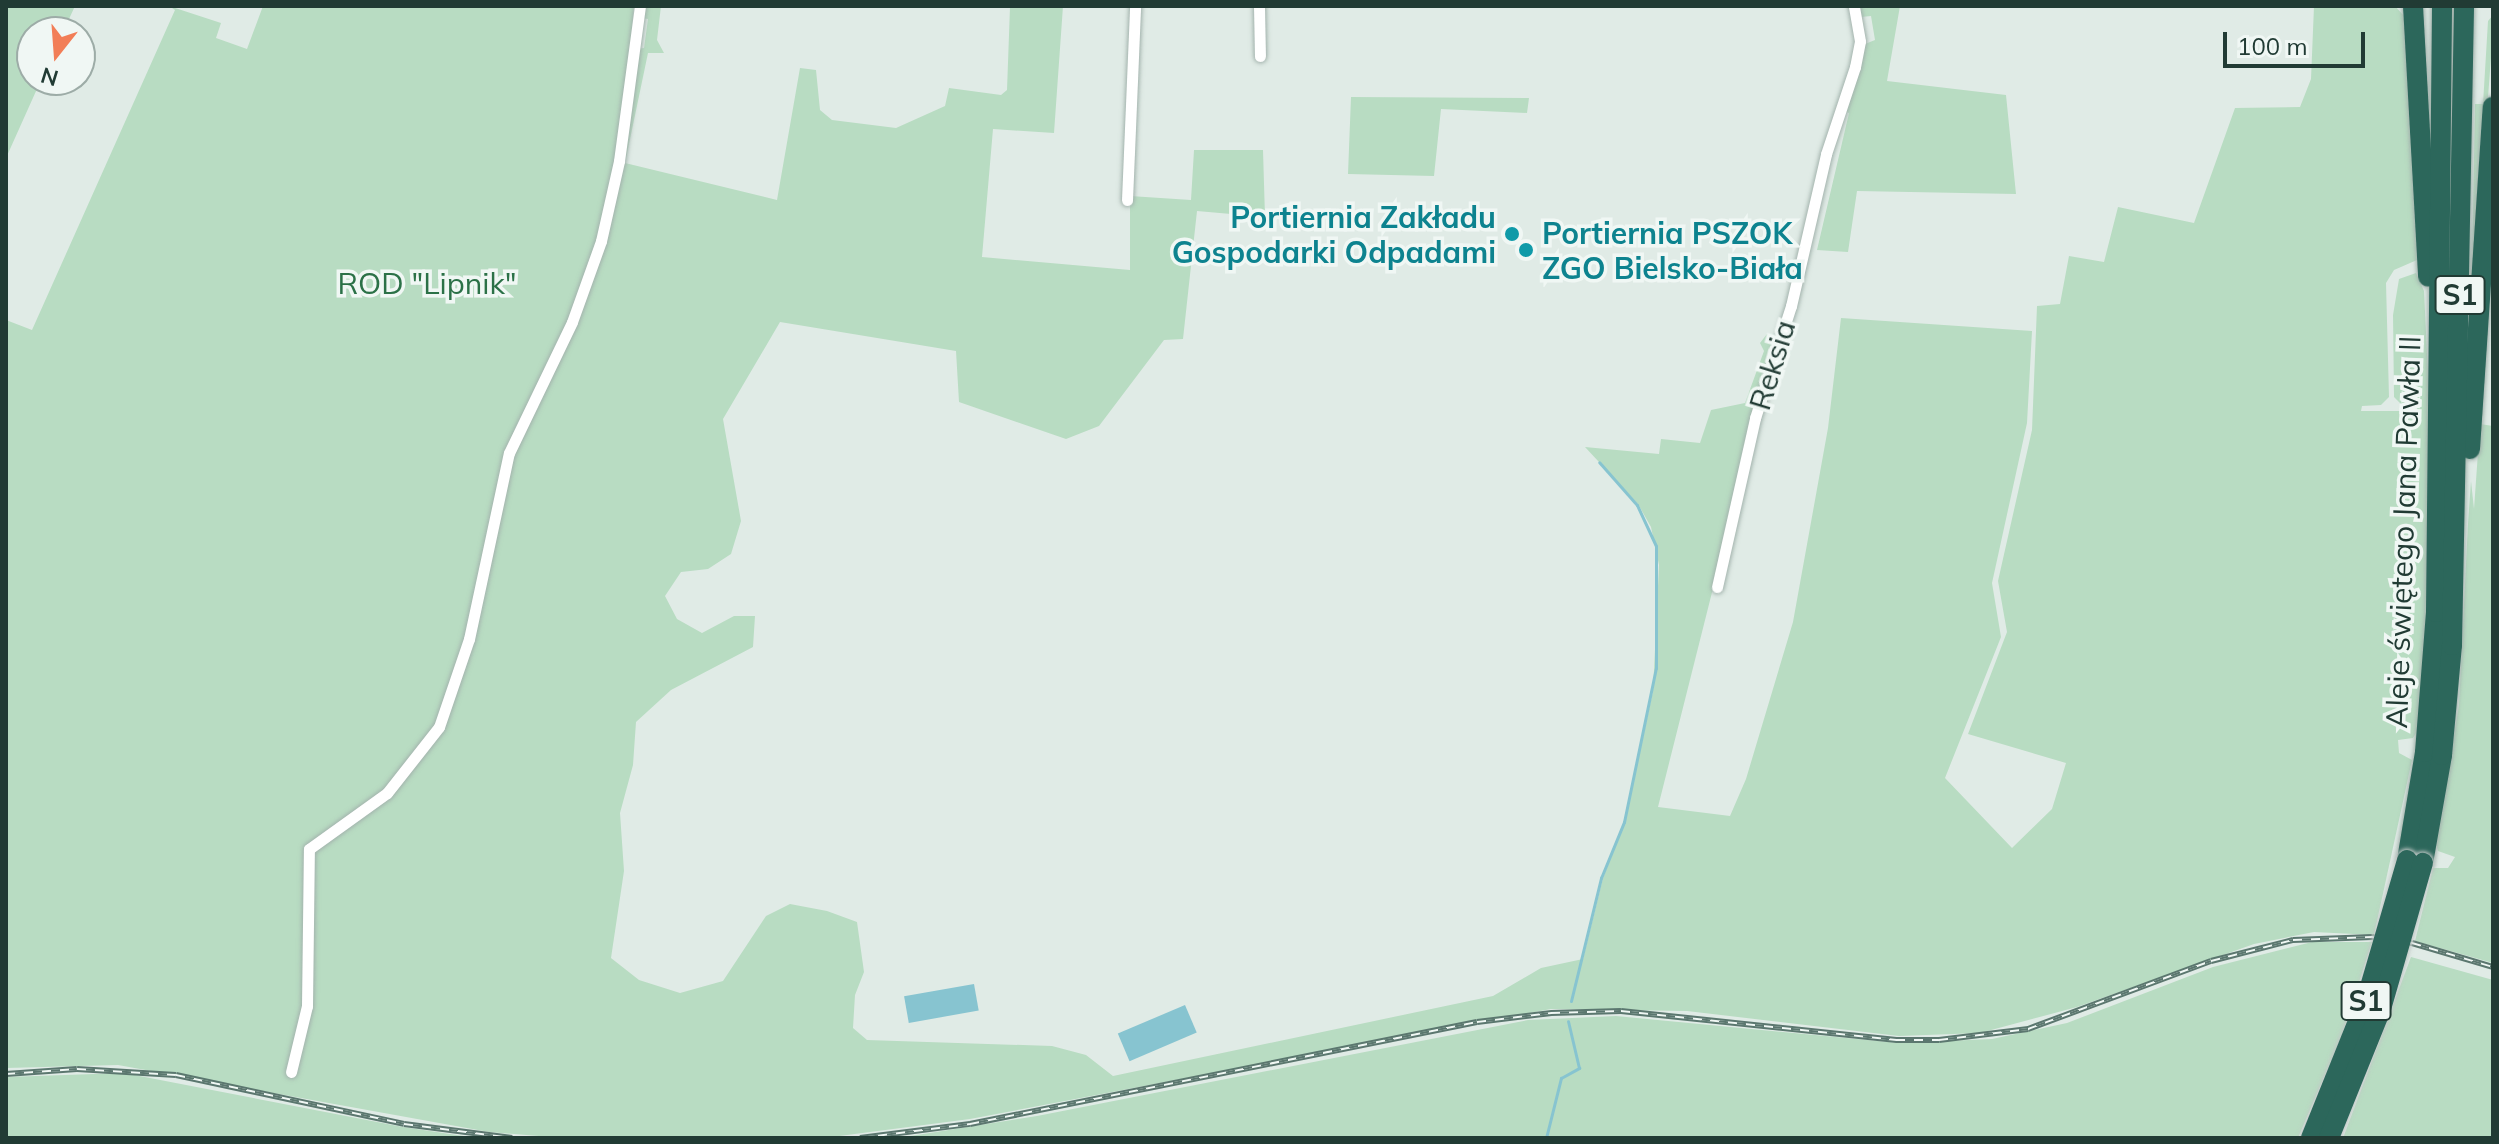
<!DOCTYPE html>
<meta charset="utf-8">
<style>
body{margin:0}
#map{position:relative;width:2499px;height:1144px;overflow:hidden;background:#e0ebe6;font-family:Mulish,sans-serif}
div>[style]{position:absolute}
[style*='--x']{left:calc(var(--x)*1px);top:calc(var(--y)*1px);width:calc(var(--w)*1px);rotate:calc(var(--a)*1deg)}
.green>*{inset:0;background:#b8dcc2}
.water>*{inset:0;background:#87c4d0;transform-origin:0 0}
.stream>*{height:3px;margin:-1.5px;padding:0 1.5px;transform-origin:1.5px;border-radius:1.5px;background:#87c4d0}
.roads{filter:drop-shadow(0 0 2px #a3b3ad) drop-shadow(0 0 2px #a3b3ad)}
.street>*{height:11px;margin:-5.5px;padding:0 5.5px;transform-origin:5.5px;border-radius:5.5px;background:#fff}
.highway>*{height:20px;margin:-10px;padding:0 10px;transform-origin:10px;border-radius:10px;background:#2c675b}
.rail>*{height:6px;margin-top:-3px;transform-origin:0;background:repeating-linear-gradient(90deg,#f0f7f4 0 9px,#5b776f 0 18px);box-sizing:border-box;border-block:2px solid #5b776f}
.bridges{filter:drop-shadow(0 0 2px #c1c8c6) drop-shadow(0 0 2px #c1c8c6)}
.highway-bridge>*{height:20px;margin:-10px;padding:0 10px;transform-origin:10px;border-radius:10px;background:#2c675b}
.dots>*{width:22px;height:22px;translate:-50% -50%;box-sizing:border-box;border:4px solid #f0f7f4;border-radius:50%}
span{translate:-50% -50%;white-space:nowrap;text-align:center;line-height:1.15;-webkit-text-stroke:7px #f0f7f4;paint-order:stroke}
.shield-label span{padding:2px 6px;background:#f0f7f4;border:2px solid;border-radius:6px;-webkit-text-stroke-width:0}
.shield-label{font-size:28px;color:#213b34;font-weight:700}
.culture-label{font-size:30px;color:#0d838f;font-weight:700}
.right{translate:-100% -50%;text-align:right}
.left{translate:0 -50%;text-align:left}
.park-label{font-size:30px;color:#2b7147}
.street-label{font-size:30px;color:#213b34}
.frame{position:absolute;inset:0;border:8px solid #213b34;pointer-events:none}
.north{position:absolute;left:16px;top:16px;width:80px;height:80px;box-sizing:border-box;background:#f0f7f4;border:2px solid #9daca7;border-radius:50%;rotate:197deg;font-size:22px;font-weight:700;line-height:32px;text-align:center;color:#213b34}
.north::after{content:'';display:block;margin:auto;width:28px;height:36px;background:#f27e57;clip-path:polygon(50% 0,100% 100%,50% 72%,0 100%)}
.scale{position:absolute;left:2223px;top:32px;width:142px;height:36px;box-sizing:border-box;border:4px solid #213b34;border-top:0;padding-left:10px;font-size:24px;line-height:28px;white-space:nowrap;color:#213b34;-webkit-text-stroke:6px #f0f7f4;paint-order:stroke}
</style>
<div id="map">
<div class="green">
<div style="clip-path:polygon(6px 6px,75px 6px,63px 32px,32px 32px,32px 80px,41px 80px,6px 158px)"></div>
<div style="clip-path:polygon(169px 6px,221px 23px,216px 38px,247px 49px,263px 6px,634px 6px,630px 50px,644px 48px,648px 19px,641px 18px,643px 6px,661px 6px,657px 40px,664px 53px,648px 53px,625px 163px,777px 200px,800px 68px,816px 70px,820px 110px,832px 120px,896px 128px,945px 106px,949px 88px,1001px 95px,1007px 90px,1010px 7px,1063px 6px,1054px 133px,993px 129px,982px 257px,1130px 270px,1130px 196px,1191px 200px,1194px 150px,1263px 150px,1265px 217px,1197px 211px,1183px 339px,1164px 340px,1099px 426px,1066px 439px,959px 402px,956px 351px,780px 322px,723px 419px,741px 521px,731px 554px,708px 569px,681px 572px,665px 596px,677px 619px,702px 633px,734px 616px,755px 616px,753px 647px,671px 690px,636px 722px,633px 765px,620px 813px,624px 871px,611px 958px,639px 980px,680px 993px,723px 981px,766px 916px,790px 904px,827px 911px,857px 922px,864px 972px,855px 995px,853px 1028px,867px 1040px,1052px 1046px,1086px 1055px,1113px 1076px,1493px 996px,1541px 968px,1583px 959px,1603px 878px,1625px 821px,1653px 691px,1659px 565px,1651px 527px,1638px 504px,1585px 447px,1659px 454px,1661px 439px,1700px 443px,1711px 410px,1745px 403px,1764px 351px,1760px 343px,1767px 334px,1776px 338px,1658px 807px,1730px 816px,1746px 779px,1793px 622px,1828px 428px,1841px 318px,2032px 331px,2027px 423px,1992px 583px,2001px 637px,1945px 778px,2012px 848px,2052px 809px,2066px 763px,1968px 734px,2007px 632px,1998px 581px,2032px 430px,2037px 306px,2060px 304px,2069px 256px,2104px 262px,2118px 207px,2194px 223px,2235px 108px,2300px 107px,2311px 79px,2314px 6px,2395px 6px,2404px 16px,2417px 260px,2394px 270px,2386px 283px,2389px 397px,2381px 405px,2362px 406px,2361px 411px,2417px 411px,2417px 405px,2401px 404px,2394px 397px,2393px 315px,2399px 279px,2416px 273px,2424px 291px,2429px 396px,2425px 657px,2419px 728px,2413px 738px,2398px 740px,2399px 753px,2412px 760px,2374px 935px,2314px 932px,2254px 944px,2077px 1007px,1980px 1033px,1899px 1036px,1687px 1011px,1551px 1009px,970px 1119px,824px 1138px,563px 1138px,489px 1132px,118px 1065px,6px 1068px,6px 320px,32px 330px,175px 10px)"></div>
<div style="clip-path:polygon(1858px 6px,1900px 6px,1887px 81px,2006px 95px,2016px 194px,1857px 191px,1848px 252px,1817px 250px,1849px 113px,1844px 111px,1865px 44px,1875px 40px,1871px 16px,1861px 17px)"></div>
<div style="clip-path:polygon(2493px 15px,2493px 31px,2471px 323px,2475px 104px,2483px 104px,2488px 21px)"></div>
<div style="clip-path:polygon(1351px 97px,1529px 98px,1527px 113px,1441px 109px,1434px 176px,1348px 174px)"></div>
<div style="clip-path:polygon(2480px 424px,2493px 426px,2493px 963px,2415px 941px,2433px 868px,2448px 868px,2455px 857px,2438px 851px,2436px 844px,2459px 705px,2468px 524px,2471px 481px,2474px 509px)"></div>
<div style="clip-path:polygon(2312px 942px,2372px 942px,2342px 1035px,2298px 1138px,898px 1138px,1037px 1116px,1528px 1020px,1616px 1016px,1899px 1043px,1992px 1039px,2067px 1023px,2213px 967px)"></div>
<div style="clip-path:polygon(2411px 957px,2493px 980px,2493px 1138px,2343px 1138px)"></div>
<div style="clip-path:polygon(124px 1073px,403px 1127px,477px 1138px,6px 1138px,6px 1077px)"></div>
</div>
<div class="water">
<div style="left:974px;top:984px;width:27px;height:71px;rotate:80deg"></div>
<div style="left:1185px;top:1005px;width:30px;height:73px;rotate:67deg"></div>
</div>
<div class="stream">
<div style="--x:1571;--y:1001;--w:127;--a:-76.3"></div>
<div style="--x:1601;--y:878;--w:61;--a:-67.7"></div>
<div style="--x:1624;--y:822;--w:157;--a:-78.3"></div>
<div style="--x:1656;--y:668;--w:122;--a:-90"></div>
<div style="--x:1656;--y:546;--w:45;--a:-114.9"></div>
<div style="--x:1637;--y:505;--w:57;--a:-131.5"></div>
<div style="--x:1546;--y:1138;--w:62;--a:-76"></div>
<div style="--x:1561;--y:1078;--w:21;--a:-29"></div>
<div style="--x:1579;--y:1068;--w:48;--a:-103.2"></div>
</div>
<div class="roads">
<div class="street">
<div style="--x:1259;--y:6;--w:50;--a:88.9"></div>
<div style="--x:1127;--y:200;--w:194;--a:-87.6"></div>
<div style="--x:1717;--y:587;--w:173;--a:-77.3"></div>
<div style="--x:1755;--y:418;--w:118;--a:-72.2"></div>
<div style="--x:1791;--y:306;--w:156;--a:-77"></div>
<div style="--x:1826;--y:154;--w:92;--a:-71.6"></div>
<div style="--x:1855;--y:67;--w:26;--a:-79"></div>
<div style="--x:1860;--y:41;--w:36;--a:-100"></div>
<div style="--x:291;--y:1072;--w:68;--a:-76.4"></div>
<div style="--x:307;--y:1006;--w:157;--a:-89.3"></div>
<div style="--x:309;--y:849;--w:96;--a:-35.7"></div>
<div style="--x:387;--y:793;--w:84;--a:-51.8"></div>
<div style="--x:439;--y:727;--w:93;--a:-71.2"></div>
<div style="--x:469;--y:639;--w:190;--a:-77.9"></div>
<div style="--x:509;--y:453;--w:145;--a:-64.3"></div>
<div style="--x:572;--y:322;--w:86;--a:-70.3"></div>
<div style="--x:601;--y:241;--w:82;--a:-77.3"></div>
<div style="--x:619;--y:161;--w:156;--a:-82.3"></div>
</div>
<div class="highway">
<div style="--x:2413;--y:6;--w:271;--a:86.8"></div>
<div style="--x:2470;--y:449;--w:343;--a:-86.2"></div>
<div style="--x:2407;--y:860;--w:109;--a:-80.5"></div>
<div style="--x:2425;--y:752;--w:140;--a:-85.5"></div>
<div style="--x:2436;--y:612;--w:606;--a:-89.43"></div>
<div style="--x:2423;--y:863;--w:110;--a:-80"></div>
<div style="--x:2442;--y:755;--w:110;--a:-84.8"></div>
<div style="--x:2452;--y:645;--w:639;--a:-88.92"></div>
</div>
</div>
<div class="rail">
<div style="--x:6;--y:1074;--w:71;--a:-4"></div>
<div style="--x:77;--y:1069;--w:99;--a:3.5"></div>
<div style="--x:176;--y:1075;--w:233;--a:12.1"></div>
<div style="--x:404;--y:1124;--w:109;--a:7.4"></div>
<div style="--x:860;--y:1138;--w:111;--a:-7.3"></div>
<div style="--x:970;--y:1124;--w:517;--a:-11.38"></div>
<div style="--x:1477;--y:1022;--w:75;--a:-6.9"></div>
<div style="--x:1551;--y:1013;--w:70;--a:-1.6"></div>
<div style="--x:1621;--y:1011;--w:277;--a:6"></div>
<div style="--x:1896;--y:1040;--w:43;--a:0"></div>
<div style="--x:1939;--y:1040;--w:90;--a:-7"></div>
<div style="--x:2028;--y:1029;--w:195;--a:-20.4"></div>
<div style="--x:2211;--y:961;--w:85;--a:-14.4"></div>
<div style="--x:2293;--y:940;--w:79;--a:-2.2"></div>
<div style="--x:2372;--y:937;--w:40;--a:8.5"></div>
<div style="--x:2412;--y:943;--w:84;--a:16.5"></div>
</div>
<div class="bridges">
<div class="highway-bridge">
<div style="--x:2311;--y:1138;--w:144;--a:-68.1"></div>
<div style="--x:2365;--y:1004;--w:150;--a:-73.7"></div>
<div style="--x:2329;--y:1138;--w:139;--a:-68"></div>
<div style="--x:2381;--y:1009;--w:152;--a:-74"></div>
</div>
</div>
<div class="dots">
<div style="left:1512px;top:234px;background:#0f9aa8"></div>
<div style="left:1526px;top:250px;background:#0f9aa8"></div>
</div>
<div class="shield-label">
<span style="left:2460px;top:295px">S1</span>
<span style="left:2366px;top:1001px">S1</span>
</div>
<div class="culture-label">
<span class="right" style="left:1496px;top:234px">Portiernia Zakładu<br>Gospodarki Odpadami</span>
<span class="left" style="left:1542px;top:250px">Portiernia PSZOK<br>ZGO Bielsko-Biała</span>
</div>
<div class="park-label">
<span style="left:427px;top:283px">ROD "Lipnik"</span>
</div>
<div class="street-label">
<span style="left:1772px;top:365px;rotate:-73deg">Reksia</span>
<span style="left:2403px;top:532px;rotate:-88deg">Aleje świętego Jana Pawła II</span>
</div>
<div class="frame"></div>
<div class="north">N</div>
<div class="scale">100 m</div>
</div>
